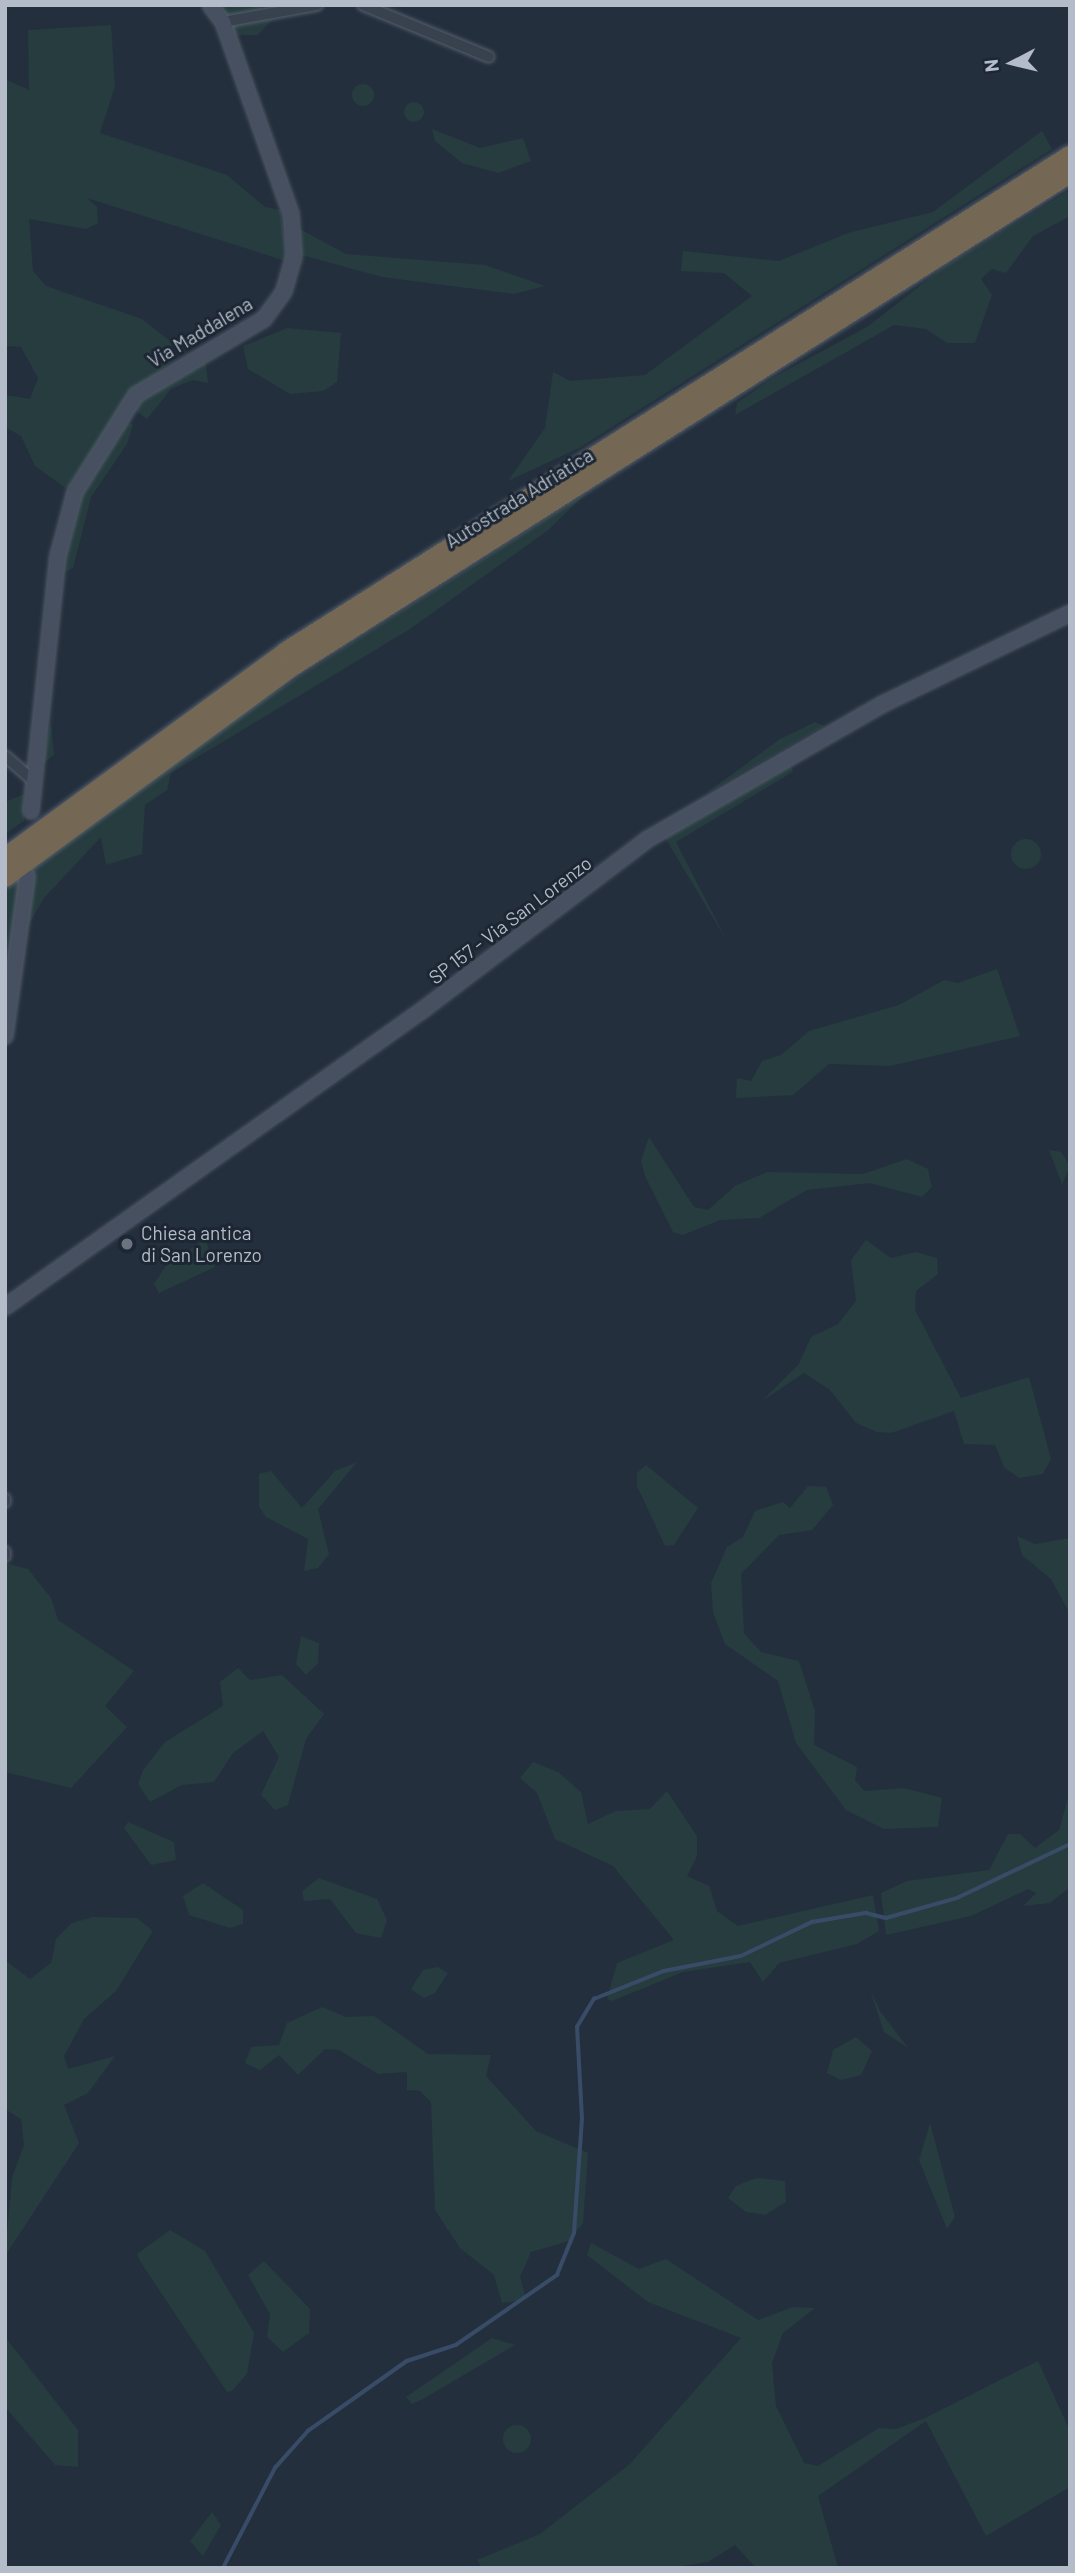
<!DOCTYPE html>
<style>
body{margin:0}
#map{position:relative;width:1075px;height:2573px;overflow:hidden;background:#242f3e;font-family:Barlow,sans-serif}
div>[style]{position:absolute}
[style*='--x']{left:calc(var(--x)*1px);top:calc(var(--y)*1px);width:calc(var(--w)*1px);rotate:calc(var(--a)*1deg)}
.green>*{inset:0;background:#263c3f}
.round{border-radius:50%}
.stream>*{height:3.5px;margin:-1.75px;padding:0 1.75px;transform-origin:1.75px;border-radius:1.75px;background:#394c67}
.roads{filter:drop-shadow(0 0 2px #565f6c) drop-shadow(0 0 2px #565f6c)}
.street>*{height:10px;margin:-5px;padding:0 5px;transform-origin:5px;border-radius:5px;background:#38414e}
.secondary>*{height:14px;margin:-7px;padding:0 7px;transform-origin:7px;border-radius:7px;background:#465061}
.highway>*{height:18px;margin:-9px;padding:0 9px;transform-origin:9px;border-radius:9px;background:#746855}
.dots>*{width:19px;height:19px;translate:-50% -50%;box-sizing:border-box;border:4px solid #1d2633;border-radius:50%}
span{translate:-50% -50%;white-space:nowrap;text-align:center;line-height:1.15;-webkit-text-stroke:6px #1d2633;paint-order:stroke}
.street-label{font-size:19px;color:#b4bcc9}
.poi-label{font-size:19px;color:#b4bcc9}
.left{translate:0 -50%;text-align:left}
.frame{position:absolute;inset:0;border:7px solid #b4bcc9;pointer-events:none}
.north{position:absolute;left:977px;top:28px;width:70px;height:70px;-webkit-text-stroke:5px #1d2633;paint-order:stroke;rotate:263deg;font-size:19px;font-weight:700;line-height:28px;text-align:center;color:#b4bcc9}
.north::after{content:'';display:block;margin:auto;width:24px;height:32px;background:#b4bcc9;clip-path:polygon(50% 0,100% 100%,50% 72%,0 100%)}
</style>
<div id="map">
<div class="green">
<div style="clip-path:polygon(215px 5px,260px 7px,272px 20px,258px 35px,233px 35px)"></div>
<div style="clip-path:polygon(111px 25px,115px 86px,100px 133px,227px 175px,265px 207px,281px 210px,286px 261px,87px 198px,97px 207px,98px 223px,86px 229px,29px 219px,33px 271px,46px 286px,142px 319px,170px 341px,176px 359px,133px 390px,67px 489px,35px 466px,21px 436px,5px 427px,5px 395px,30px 399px,38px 378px,21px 347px,5px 346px,5px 79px,29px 90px,28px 30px)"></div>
<div class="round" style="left:352px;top:84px;width:22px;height:22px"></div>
<div class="round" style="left:404px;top:102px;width:20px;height:20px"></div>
<div style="clip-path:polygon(432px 129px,480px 148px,523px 138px,531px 161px,498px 173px,462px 163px,435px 141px)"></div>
<div style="clip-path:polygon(1042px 131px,1052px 149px,579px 448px,508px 481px,545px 428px,553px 372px,570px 381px,645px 375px,752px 296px,724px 273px,681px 271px,683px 251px,779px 261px,848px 233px,933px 212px)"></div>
<div style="clip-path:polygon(1070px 190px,1070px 216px,1033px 236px,1006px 273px,992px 269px,981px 279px,992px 295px,975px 343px,947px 343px,926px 329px,894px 325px,735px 415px,737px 403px,774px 377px,867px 327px,944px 267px)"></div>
<div style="clip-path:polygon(298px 228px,346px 254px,485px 265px,545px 286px,514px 294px,382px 277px,298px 254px)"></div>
<div style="clip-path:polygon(287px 328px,341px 333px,337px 382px,323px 391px,290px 394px,248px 369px,243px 346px)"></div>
<div style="clip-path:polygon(205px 357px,208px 383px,193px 380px,171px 389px,147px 419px,131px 407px,136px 397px)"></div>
<div style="clip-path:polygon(123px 419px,133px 425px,127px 444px,91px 497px,73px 568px,60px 575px,76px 493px)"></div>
<div style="clip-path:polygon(588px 492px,547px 531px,410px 629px,171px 773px,167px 790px,145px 805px,142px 854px,106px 865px,101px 837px,44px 898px,27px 928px,32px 870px,216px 730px)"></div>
<div style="clip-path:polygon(51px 722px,54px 755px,41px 765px)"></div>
<div style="clip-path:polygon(815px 722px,824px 726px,705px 794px,780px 739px)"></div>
<div style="clip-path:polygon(789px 761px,793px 772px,676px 842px,727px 941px,664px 836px)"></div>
<div style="clip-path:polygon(24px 794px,24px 821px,5px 834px,5px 802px)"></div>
<div class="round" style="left:1011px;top:839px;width:30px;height:30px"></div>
<div style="clip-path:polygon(24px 875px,8px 969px,5px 891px)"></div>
<div style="clip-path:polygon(997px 969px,1020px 1036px,890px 1066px,829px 1064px,793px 1095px,736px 1098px,737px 1078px,751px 1081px,762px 1061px,781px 1055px,809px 1031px,899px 1005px,944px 980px,958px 983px)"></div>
<div style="clip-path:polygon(649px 1137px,694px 1207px,708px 1210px,735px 1186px,767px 1172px,863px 1174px,907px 1159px,928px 1169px,932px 1187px,922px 1197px,870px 1183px,807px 1190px,759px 1218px,720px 1220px,683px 1235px,673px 1232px,645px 1176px,641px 1161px)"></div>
<div style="clip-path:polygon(1049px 1150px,1061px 1152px,1070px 1166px,1062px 1184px)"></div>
<div style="clip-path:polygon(205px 1239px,215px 1267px,159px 1293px,154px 1284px,165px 1267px)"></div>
<div style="clip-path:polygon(866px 1240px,891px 1258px,916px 1252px,937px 1258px,938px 1274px,916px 1291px,915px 1310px,961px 1398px,1029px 1377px,1051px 1459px,1043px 1474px,1019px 1478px,1004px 1467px,995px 1445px,964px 1444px,954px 1411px,891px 1433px,877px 1432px,856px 1423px,830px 1390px,804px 1373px,762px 1401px,799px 1364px,811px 1337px,838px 1324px,856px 1301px,851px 1260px)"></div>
<div style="clip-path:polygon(357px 1462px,318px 1509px,329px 1554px,318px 1568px,304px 1571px,308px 1539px,266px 1517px,259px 1507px,259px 1474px,271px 1471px,302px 1508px,335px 1471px)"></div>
<div style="clip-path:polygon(646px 1465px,698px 1508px,674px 1545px,665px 1546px,637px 1486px,637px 1473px)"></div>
<div style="clip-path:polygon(808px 1486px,826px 1487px,833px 1505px,812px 1530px,779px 1535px,741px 1574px,744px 1633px,761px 1652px,799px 1661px,815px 1711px,814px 1745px,857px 1767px,855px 1780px,864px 1791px,904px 1788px,942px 1798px,938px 1827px,884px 1829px,846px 1810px,796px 1743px,778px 1681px,725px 1644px,713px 1612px,711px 1583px,727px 1547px,743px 1537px,755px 1511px,783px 1502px,790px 1508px)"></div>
<div style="clip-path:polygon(1017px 1536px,1035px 1544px,1070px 1538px,1070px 1614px,1051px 1579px,1022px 1555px)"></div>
<div style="clip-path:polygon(5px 1563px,28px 1569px,51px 1598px,58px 1620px,134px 1671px,105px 1706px,127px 1727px,71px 1788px,5px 1772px)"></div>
<div style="clip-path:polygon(301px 1636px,319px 1643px,318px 1663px,306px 1675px,296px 1664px)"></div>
<div style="clip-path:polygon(238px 1668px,250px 1680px,282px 1675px,324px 1714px,306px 1739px,288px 1805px,275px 1810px,261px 1795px,279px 1757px,263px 1731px,233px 1753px,214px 1782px,182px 1785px,150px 1802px,138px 1784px,143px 1770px,165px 1742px,223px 1706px,220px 1682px)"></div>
<div style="clip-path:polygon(533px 1762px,558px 1772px,581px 1792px,588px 1824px,616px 1811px,650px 1809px,667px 1791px,697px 1836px,697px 1856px,687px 1876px,709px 1886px,717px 1911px,738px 1926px,873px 1895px,879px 1931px,857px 1944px,779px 1963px,763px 1982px,750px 1962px,683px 1972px,612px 2001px,607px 1999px,617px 1963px,674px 1940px,613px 1866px,555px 1839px,537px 1793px,520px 1778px)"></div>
<div style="clip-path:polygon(1070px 1791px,1070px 1887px,1050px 1903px,1023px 1906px,1036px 1893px,1028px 1889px,971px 1916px,886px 1935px,881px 1893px,907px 1881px,989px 1870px,1008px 1834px,1020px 1834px,1035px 1848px,1059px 1830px)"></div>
<div style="clip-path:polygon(128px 1822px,174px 1842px,176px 1860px,151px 1865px,124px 1828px)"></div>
<div style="clip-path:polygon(319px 1878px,377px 1899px,387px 1920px,381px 1938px,356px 1933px,330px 1899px,304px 1901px,302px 1891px)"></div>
<div style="clip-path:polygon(203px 1883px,243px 1910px,243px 1924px,230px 1928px,189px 1915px,183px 1896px)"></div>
<div style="clip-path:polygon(93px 1917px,137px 1918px,153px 1931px,116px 1991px,84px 2019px,64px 2056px,68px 2069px,115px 2056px,88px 2093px,64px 2105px,79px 2143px,5px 2256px,12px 2178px,24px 2145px,21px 2119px,5px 2109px,5px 1960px,30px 1979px,51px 1963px,56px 1939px,72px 1923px)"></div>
<div style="clip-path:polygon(438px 1967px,448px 1973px,435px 1993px,424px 1998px,411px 1989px,423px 1970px)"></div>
<div style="clip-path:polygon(870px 1990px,880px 2011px,908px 2048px,884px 2032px)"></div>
<div style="clip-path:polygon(322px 2007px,346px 2017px,374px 2016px,428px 2054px,491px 2055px,486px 2076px,536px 2131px,588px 2153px,583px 2223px,569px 2241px,531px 2252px,520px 2277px,525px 2294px,520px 2301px,502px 2303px,494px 2275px,460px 2248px,435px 2210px,431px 2102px,420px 2091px,407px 2090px,407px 2072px,378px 2074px,339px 2050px,325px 2049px,298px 2075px,279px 2055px,260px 2070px,245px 2063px,251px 2047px,279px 2045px,287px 2023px)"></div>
<div style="clip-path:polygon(856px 2037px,872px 2051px,861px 2075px,841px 2080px,827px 2073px,833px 2050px)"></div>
<div style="clip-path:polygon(930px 2123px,955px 2217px,947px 2229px,919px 2160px)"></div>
<div style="clip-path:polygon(756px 2178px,785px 2181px,786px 2202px,765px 2215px,746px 2212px,728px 2198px,736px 2186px)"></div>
<div style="clip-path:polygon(170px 2230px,205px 2251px,254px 2333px,247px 2374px,232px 2391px,227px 2392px,140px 2261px,137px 2254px)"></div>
<div style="clip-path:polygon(591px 2243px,639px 2269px,666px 2259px,758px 2320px,793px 2307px,815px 2308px,783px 2333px,772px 2363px,776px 2406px,804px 2463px,818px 2466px,879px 2428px,896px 2429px,925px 2418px,1038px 2361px,1070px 2431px,1070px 2487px,986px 2536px,926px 2421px,818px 2496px,838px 2568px,756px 2568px,735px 2545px,708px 2562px,669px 2568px,482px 2568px,477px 2560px,540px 2534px,630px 2464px,741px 2338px,648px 2302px,587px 2255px)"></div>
<div style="clip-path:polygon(264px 2261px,310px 2309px,309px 2333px,283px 2352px,267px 2337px,270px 2314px,248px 2275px)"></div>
<div style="clip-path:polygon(5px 2337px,78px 2430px,78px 2467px,55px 2465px,5px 2407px)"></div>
<div style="clip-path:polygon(492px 2338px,515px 2345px,421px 2400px,412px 2404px,406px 2397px)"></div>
<div class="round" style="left:503px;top:2425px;width:28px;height:28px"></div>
<div style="clip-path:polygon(212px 2512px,221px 2525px,203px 2556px,190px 2541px)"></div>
</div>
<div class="stream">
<div style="--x:223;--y:2568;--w:113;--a:-62.5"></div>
<div style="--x:275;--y:2468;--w:50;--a:-48.3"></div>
<div style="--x:308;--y:2431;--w:121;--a:-35.3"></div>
<div style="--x:407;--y:2361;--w:52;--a:-18.1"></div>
<div style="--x:456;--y:2345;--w:123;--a:-34.7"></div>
<div style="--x:557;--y:2275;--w:45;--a:-68"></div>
<div style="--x:574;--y:2233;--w:114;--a:-86"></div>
<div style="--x:582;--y:2119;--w:92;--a:-93.1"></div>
<div style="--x:577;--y:2027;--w:33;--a:-59"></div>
<div style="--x:594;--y:1999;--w:75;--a:-21.8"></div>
<div style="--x:664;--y:1971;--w:78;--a:-11"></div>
<div style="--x:741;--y:1956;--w:79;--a:-25.6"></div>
<div style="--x:812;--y:1922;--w:55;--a:-9.5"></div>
<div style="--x:866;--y:1913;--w:21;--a:14"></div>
<div style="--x:886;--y:1918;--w:74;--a:-15.7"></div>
<div style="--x:957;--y:1898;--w:125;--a:-25.5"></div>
</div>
<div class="roads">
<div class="street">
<div style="--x:363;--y:5;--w:136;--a:22.4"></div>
<div style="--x:223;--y:22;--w:96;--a:-10.3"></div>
<div style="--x:5;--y:756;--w:37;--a:41"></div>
<div style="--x:5;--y:1499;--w:3;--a:90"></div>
<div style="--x:5;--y:1552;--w:4;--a:90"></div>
</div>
<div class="secondary">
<div style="--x:31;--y:811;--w:256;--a:-84"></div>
<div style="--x:58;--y:556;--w:66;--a:-75.1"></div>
<div style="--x:75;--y:492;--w:115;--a:-57.8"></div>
<div style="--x:136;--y:395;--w:149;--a:-30.7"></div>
<div style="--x:264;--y:319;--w:34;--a:-54"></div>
<div style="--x:284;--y:291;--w:35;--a:-74"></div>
<div style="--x:294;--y:257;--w:43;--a:-94"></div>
<div style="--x:291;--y:214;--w:204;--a:-109.5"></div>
<div style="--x:223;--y:22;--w:21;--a:-127"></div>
<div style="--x:5;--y:1036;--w:161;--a:-82.1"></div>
<div style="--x:5;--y:1307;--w:514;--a:-35.42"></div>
<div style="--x:424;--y:1009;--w:281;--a:-37.2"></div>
<div style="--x:648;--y:839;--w:271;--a:-29.9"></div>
<div style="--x:883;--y:704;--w:208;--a:-25.9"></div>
</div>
<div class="highway">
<div style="--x:5;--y:857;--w:348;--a:-36.2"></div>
<div style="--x:286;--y:651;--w:928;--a:-32.32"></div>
<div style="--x:5;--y:878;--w:358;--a:-36.3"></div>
<div style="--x:294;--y:666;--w:919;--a:-32.38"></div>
</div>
</div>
<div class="dots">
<div style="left:127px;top:1244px;background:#6b7280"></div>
</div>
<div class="street-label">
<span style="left:200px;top:332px;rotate:-31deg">Via Maddalena</span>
<span style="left:519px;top:498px;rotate:-32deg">Autostrada Adriatica</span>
<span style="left:510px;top:920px;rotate:-37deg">SP 157 - Via San Lorenzo</span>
</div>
<div class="poi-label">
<span class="left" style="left:141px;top:1244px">Chiesa antica<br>di San Lorenzo</span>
</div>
<div class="frame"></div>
<div class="north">N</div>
</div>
